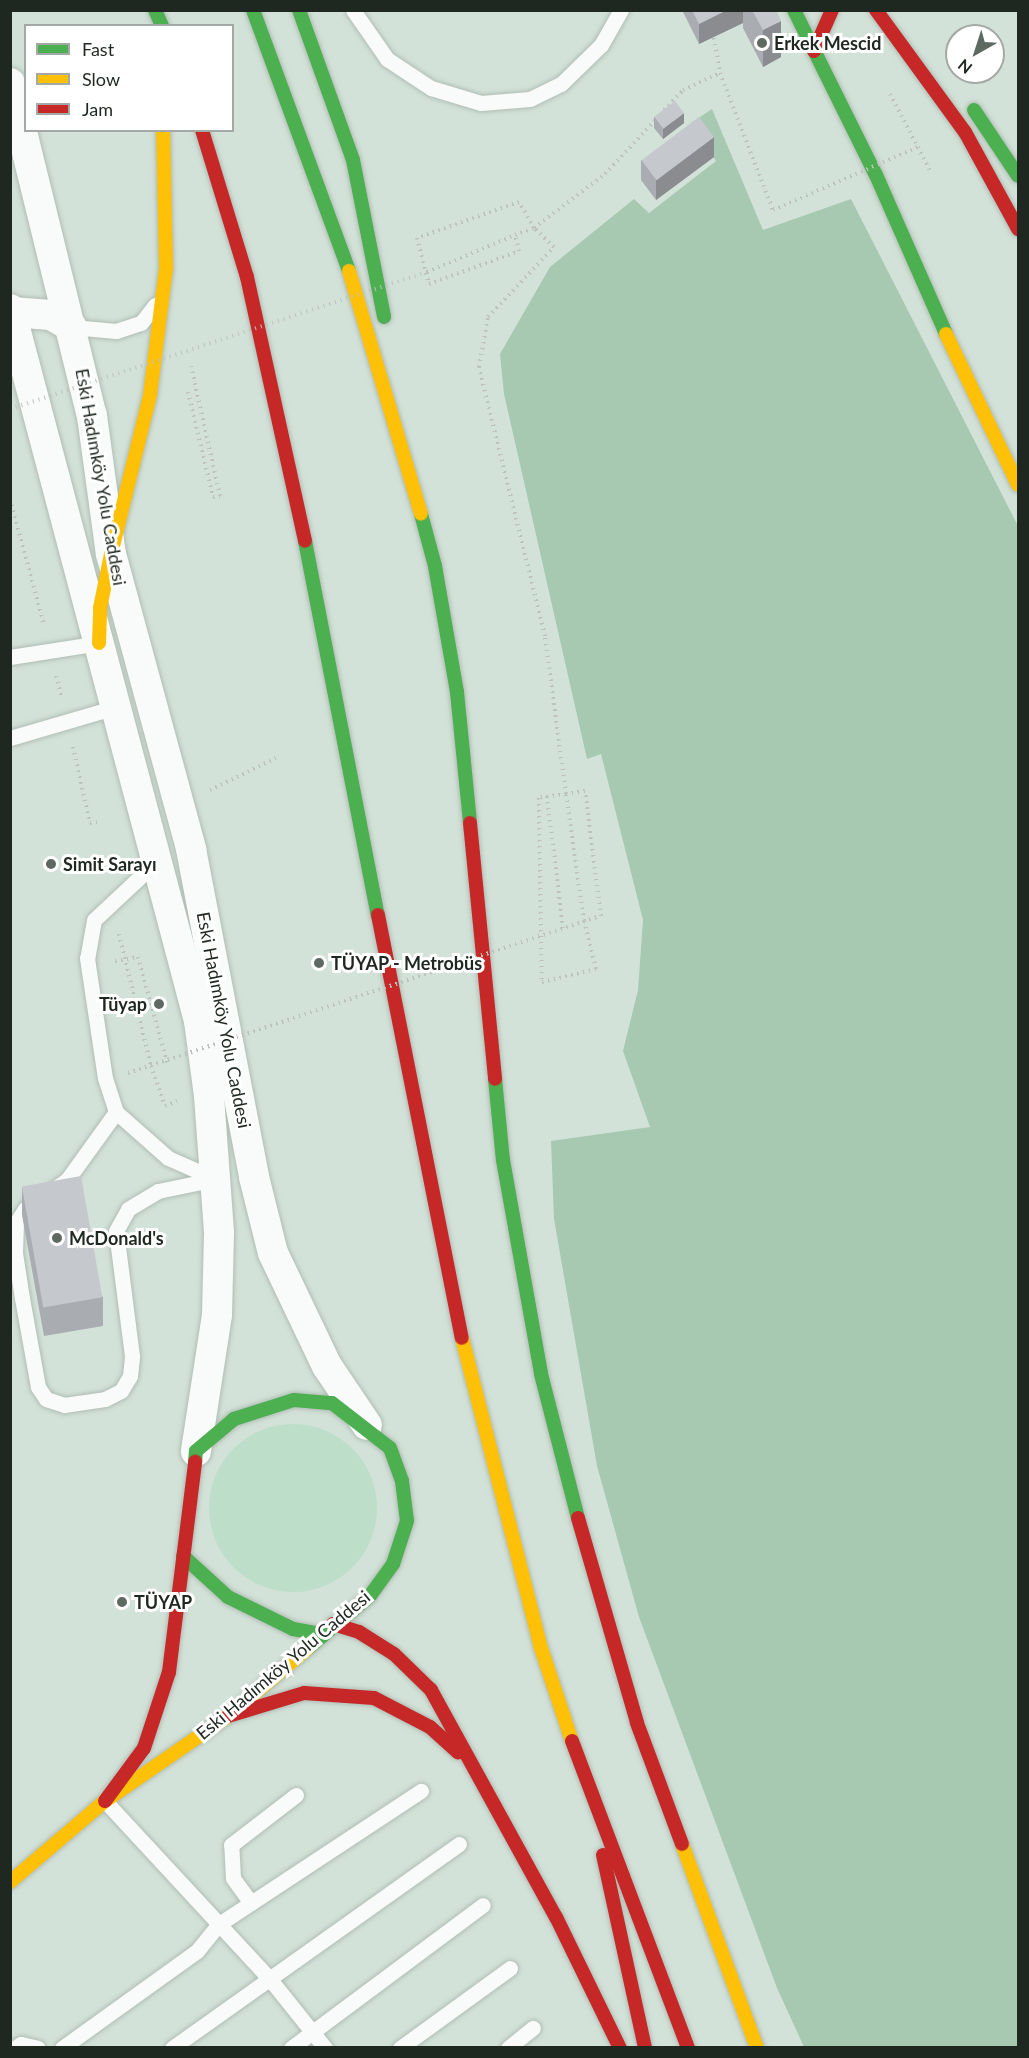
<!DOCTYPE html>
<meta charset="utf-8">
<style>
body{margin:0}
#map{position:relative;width:1029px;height:2058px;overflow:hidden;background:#d3e2d8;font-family:Lato,sans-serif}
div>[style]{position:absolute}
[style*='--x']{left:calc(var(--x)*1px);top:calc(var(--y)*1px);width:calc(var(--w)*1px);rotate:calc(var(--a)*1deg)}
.green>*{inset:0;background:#bddec8}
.round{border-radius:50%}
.forest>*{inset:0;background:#a7c9b2}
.path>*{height:4px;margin-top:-2px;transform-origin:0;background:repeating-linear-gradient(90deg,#bdc2bd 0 1.5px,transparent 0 6px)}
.roads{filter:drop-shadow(0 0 2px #b1bdb5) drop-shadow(0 0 2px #b1bdb5)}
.lane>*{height:15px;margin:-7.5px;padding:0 7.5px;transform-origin:7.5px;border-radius:7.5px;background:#f8fbf9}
.street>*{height:30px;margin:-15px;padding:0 15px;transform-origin:15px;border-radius:15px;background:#f8fbf9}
.fast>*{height:14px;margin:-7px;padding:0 7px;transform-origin:7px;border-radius:7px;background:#4caf50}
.slow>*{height:14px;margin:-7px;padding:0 7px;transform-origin:7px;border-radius:7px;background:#ffc107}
.jam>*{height:14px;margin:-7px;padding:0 7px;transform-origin:7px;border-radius:7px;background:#c62828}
.path-bridge>*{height:4px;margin-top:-2px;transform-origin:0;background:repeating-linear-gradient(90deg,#bdc2bd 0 1.5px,transparent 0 6px)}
.wall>*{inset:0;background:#a9acb0}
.shaded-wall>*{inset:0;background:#8a8c90}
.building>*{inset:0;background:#c5c8cd;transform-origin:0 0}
.dots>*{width:16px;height:16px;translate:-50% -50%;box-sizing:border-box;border:3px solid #fff;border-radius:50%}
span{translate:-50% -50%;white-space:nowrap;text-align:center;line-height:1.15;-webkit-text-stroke:6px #fff;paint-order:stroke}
.poi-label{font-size:18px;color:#1e2821;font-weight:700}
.left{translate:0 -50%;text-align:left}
.right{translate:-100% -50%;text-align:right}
.street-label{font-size:18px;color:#1e2821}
.frame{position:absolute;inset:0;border:12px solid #1e2821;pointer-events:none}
.legend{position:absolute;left:24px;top:24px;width:210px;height:108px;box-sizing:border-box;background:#fff;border:2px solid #a5a9a6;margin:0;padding:8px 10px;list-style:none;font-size:18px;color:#1e2821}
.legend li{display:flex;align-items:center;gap:12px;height:30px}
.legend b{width:30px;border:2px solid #a5a9a6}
.north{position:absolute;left:945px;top:24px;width:60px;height:60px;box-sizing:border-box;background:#fff;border:2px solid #a5a9a6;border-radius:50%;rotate:219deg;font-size:16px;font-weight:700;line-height:24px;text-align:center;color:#1e2821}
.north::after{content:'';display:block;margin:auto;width:21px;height:27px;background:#5d6961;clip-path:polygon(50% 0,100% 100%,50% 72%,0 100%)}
</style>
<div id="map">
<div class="green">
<div class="round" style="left:209px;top:1424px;width:168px;height:168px"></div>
</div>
<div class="forest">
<div style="clip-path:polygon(712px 109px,763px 230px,851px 199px,1018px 526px,1018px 2047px,804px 2047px,777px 1988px,639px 1617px,597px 1466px,554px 1219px,551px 1141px,650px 1127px,623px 1051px,638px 990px,643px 920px,601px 754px,587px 759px,504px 394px,500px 354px,550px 267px,634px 199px,649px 213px,716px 161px,691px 123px)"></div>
</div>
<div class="path">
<div style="--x:713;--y:32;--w:42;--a:80.3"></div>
<div style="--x:890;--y:94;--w:60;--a:62.2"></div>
<div style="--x:664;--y:110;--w:28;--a:-46"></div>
<div style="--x:683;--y:90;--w:41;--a:-24.7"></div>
<div style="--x:720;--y:73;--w:36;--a:69"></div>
<div style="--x:427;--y:272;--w:95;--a:-22.8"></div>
<div style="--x:188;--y:392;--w:108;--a:76.6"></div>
<div style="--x:213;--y:497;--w:7;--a:-8"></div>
<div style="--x:220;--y:496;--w:133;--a:-102.6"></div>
<div style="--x:10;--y:499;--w:131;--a:74.9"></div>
<div style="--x:56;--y:676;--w:20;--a:75"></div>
<div style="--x:73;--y:747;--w:78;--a:77.4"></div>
<div style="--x:90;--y:823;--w:7;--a:-8"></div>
<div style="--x:210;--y:790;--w:73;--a:-25.9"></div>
<div style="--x:547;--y:796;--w:133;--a:83.1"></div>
<div style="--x:601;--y:916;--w:126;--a:-97.3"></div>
<div style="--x:585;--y:791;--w:19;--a:171"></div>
<div style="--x:566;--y:794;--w:27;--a:172"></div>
<div style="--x:539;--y:798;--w:184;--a:89.1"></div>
<div style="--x:542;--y:982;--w:56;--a:-13.5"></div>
<div style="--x:596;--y:969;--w:49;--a:-104"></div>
<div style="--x:584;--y:921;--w:128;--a:-98.1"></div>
<div style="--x:566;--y:794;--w:159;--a:-97.6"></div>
<div style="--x:545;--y:636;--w:277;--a:-103.8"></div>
<div style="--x:479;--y:367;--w:51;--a:-79.8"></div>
<div style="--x:488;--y:317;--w:96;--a:-46.7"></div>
<div style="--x:554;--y:247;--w:28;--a:-136"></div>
<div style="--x:534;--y:228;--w:30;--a:-120"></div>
<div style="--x:519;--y:202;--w:108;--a:160.6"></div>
<div style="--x:417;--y:238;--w:48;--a:75.4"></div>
<div style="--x:429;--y:284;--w:96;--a:-20.1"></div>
<div style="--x:519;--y:251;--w:16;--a:-104"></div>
<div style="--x:515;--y:235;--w:20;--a:-20"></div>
<div style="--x:534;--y:228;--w:89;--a:-37.3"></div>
<div style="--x:605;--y:174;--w:76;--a:-47.1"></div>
<div style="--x:119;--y:934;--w:136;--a:76.4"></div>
<div style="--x:151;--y:1066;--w:42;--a:70.7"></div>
<div style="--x:165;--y:1106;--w:13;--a:-23"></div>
<div style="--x:115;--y:961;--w:23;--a:-10"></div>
<div style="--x:138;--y:957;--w:113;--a:74.6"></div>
</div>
<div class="roads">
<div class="lane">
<div style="--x:353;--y:10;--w:60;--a:55.2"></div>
<div style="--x:387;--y:59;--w:53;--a:33.4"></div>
<div style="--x:431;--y:88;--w:52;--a:16.7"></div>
<div style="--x:481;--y:103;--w:49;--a:-4.7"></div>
<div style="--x:530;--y:99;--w:34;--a:-26"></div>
<div style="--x:561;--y:84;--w:56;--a:-44.3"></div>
<div style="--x:601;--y:45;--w:40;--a:-60.3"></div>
<div style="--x:72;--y:327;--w:44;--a:5.2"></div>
<div style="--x:116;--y:331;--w:26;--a:-18"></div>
<div style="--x:141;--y:323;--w:23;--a:-52"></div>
<div style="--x:10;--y:657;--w:90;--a:-8.9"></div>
<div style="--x:10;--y:738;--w:110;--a:-16.3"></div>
<div style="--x:157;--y:861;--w:86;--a:136.9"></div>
<div style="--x:94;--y:920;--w:39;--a:100"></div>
<div style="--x:87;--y:958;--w:121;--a:81.5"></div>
<div style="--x:105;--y:1078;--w:36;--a:72"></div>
<div style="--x:116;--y:1112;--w:69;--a:41.5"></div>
<div style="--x:168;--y:1158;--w:52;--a:23.6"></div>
<div style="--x:116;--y:1112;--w:84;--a:125.8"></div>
<div style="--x:67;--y:1180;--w:51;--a:145.4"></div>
<div style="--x:25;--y:1209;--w:17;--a:123"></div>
<div style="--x:16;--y:1223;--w:30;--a:92"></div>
<div style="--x:15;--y:1253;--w:46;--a:81.2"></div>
<div style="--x:22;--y:1298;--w:90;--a:79.8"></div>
<div style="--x:38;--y:1387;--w:14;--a:56"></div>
<div style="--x:46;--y:1399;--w:19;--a:18"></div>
<div style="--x:64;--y:1405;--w:41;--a:-8.3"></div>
<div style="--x:105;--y:1399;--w:18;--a:-27"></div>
<div style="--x:121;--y:1391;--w:17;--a:-59"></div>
<div style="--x:130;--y:1376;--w:20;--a:-84"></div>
<div style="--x:132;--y:1356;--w:126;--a:-97.3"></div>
<div style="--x:116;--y:1231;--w:25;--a:-61"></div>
<div style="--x:128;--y:1209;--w:35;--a:-31"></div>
<div style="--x:158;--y:1191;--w:59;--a:-11.7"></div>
<div style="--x:105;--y:1801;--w:241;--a:47.2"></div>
<div style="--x:269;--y:1978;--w:90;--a:51.3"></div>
<div style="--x:251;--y:1903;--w:31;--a:-126"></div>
<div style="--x:233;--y:1878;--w:33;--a:-93"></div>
<div style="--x:231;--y:1845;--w:82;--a:-37.6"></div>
<div style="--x:15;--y:2048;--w:7;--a:-34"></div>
<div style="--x:21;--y:2044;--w:17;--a:13"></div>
<div style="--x:62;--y:2048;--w:166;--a:-35.7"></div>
<div style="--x:197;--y:1951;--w:35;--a:-51"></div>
<div style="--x:219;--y:1924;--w:242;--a:-33.4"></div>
<div style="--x:172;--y:2048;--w:352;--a:-35.4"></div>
<div style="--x:291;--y:2048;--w:239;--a:-36.7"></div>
<div style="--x:400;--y:2048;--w:136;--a:-36"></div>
<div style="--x:508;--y:2048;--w:32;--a:-39"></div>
</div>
<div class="street">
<div style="--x:10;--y:83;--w:343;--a:76.2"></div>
<div style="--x:92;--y:416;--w:139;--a:82.2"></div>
<div style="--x:111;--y:554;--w:306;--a:74.8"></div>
<div style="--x:191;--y:849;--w:334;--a:79.1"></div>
<div style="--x:254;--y:1177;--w:78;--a:76"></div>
<div style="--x:273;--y:1253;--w:125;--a:64.5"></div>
<div style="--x:327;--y:1366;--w:71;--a:55.9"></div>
<div style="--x:10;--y:309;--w:737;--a:75.13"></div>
<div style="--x:199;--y:1021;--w:76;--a:82.4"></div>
<div style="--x:209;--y:1096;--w:137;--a:85.8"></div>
<div style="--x:219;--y:1233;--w:82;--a:91.4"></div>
<div style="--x:217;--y:1315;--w:138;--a:98.8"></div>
<div style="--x:11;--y:312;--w:40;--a:4.3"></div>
<div style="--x:51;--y:315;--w:24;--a:30"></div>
</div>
<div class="fast">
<div style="--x:155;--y:10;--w:17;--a:66"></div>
<div style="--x:253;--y:10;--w:278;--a:69.8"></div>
<div style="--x:299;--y:10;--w:159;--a:70.2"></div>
<div style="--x:353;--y:160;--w:160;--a:78.8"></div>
<div style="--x:794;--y:10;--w:184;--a:63.6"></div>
<div style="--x:876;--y:175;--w:174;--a:66.2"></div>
<div style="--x:974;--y:110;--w:79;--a:56.3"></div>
<div style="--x:421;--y:514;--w:54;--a:74.9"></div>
<div style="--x:435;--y:566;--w:128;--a:80.1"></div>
<div style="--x:457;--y:692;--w:132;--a:84.3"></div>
<div style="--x:305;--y:541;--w:381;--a:79"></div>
<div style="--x:495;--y:1079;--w:81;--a:84.4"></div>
<div style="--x:503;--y:1160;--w:217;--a:79.9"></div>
<div style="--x:541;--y:1374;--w:149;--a:75.6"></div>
<div style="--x:195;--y:1462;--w:11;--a:-85"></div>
<div style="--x:196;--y:1451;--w:50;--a:-40.1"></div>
<div style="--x:234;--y:1419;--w:63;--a:-17.6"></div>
<div style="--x:294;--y:1400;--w:38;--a:5"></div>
<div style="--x:332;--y:1403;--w:73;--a:37.8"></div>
<div style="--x:390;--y:1448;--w:35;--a:70"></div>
<div style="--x:402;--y:1481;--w:40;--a:82.9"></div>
<div style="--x:407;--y:1521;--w:45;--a:108"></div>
<div style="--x:393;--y:1564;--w:39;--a:126"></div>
<div style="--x:370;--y:1596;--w:82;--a:139.9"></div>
<div style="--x:183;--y:1556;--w:61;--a:42.3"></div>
<div style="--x:228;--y:1597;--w:72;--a:26.2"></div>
<div style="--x:293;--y:1629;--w:28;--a:10"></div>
</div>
<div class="slow">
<div style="--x:349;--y:271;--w:253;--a:73.5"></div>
<div style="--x:946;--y:334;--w:167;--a:64.5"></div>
<div style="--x:99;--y:643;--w:35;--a:-88"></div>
<div style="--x:100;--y:608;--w:55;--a:-78.5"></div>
<div style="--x:111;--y:554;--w:164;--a:-76.2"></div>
<div style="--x:150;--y:395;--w:128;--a:-82.8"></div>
<div style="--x:166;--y:268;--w:138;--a:-91.2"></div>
<div style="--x:462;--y:1338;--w:317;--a:75.7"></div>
<div style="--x:540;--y:1645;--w:101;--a:71.6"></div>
<div style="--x:682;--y:1844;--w:217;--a:69.8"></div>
<div style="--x:10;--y:1882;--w:125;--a:-40.5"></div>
<div style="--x:105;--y:1801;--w:150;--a:-34.6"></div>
<div style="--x:228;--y:1716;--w:104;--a:-40.3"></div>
</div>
<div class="jam">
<div style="--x:876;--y:10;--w:151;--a:53.9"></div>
<div style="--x:965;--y:132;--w:111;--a:61.3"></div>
<div style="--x:814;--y:51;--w:45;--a:-66.3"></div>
<div style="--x:202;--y:130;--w:154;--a:73"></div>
<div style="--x:247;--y:277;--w:270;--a:77.6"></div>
<div style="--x:470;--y:823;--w:257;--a:84.4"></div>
<div style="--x:378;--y:915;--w:431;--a:78.8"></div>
<div style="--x:578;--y:1518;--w:213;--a:73.9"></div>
<div style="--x:637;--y:1723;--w:129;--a:69.6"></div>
<div style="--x:333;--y:1624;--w:27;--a:17"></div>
<div style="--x:359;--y:1632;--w:41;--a:32.2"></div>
<div style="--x:394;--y:1654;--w:52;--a:44.2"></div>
<div style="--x:431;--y:1690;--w:259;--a:61.2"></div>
<div style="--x:556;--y:1917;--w:146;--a:64"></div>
<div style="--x:228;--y:1716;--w:79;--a:-16.8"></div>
<div style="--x:304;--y:1693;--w:70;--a:4.1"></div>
<div style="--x:374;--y:1698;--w:63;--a:27.4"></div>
<div style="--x:430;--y:1727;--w:38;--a:42"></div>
<div style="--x:572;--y:1741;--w:328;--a:69.3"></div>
<div style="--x:105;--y:1801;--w:66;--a:-53.7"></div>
<div style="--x:144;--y:1748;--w:80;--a:-71.8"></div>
<div style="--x:169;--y:1672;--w:212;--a:-82.9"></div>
<div style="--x:603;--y:1855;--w:198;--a:77.7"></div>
</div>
</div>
<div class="path-bridge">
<div style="--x:733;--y:107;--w:110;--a:68.8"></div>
<div style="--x:773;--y:210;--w:158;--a:-23.5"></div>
<div style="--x:918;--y:147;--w:27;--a:63"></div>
<div style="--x:10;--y:409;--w:439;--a:-18.2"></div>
<div style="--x:128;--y:1073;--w:498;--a:-18.4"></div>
</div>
<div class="wall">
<div style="clip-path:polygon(682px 10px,776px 10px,781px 57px,763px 67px,743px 28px,743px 23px,699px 44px)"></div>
<div style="clip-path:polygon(654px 117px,684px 123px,663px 139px,654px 128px)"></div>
<div style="clip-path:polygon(714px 157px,656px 200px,641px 180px,641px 160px)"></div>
<div style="clip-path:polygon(22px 1187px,103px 1297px,103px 1326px,44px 1336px,22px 1215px)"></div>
</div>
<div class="shaded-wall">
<div style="clip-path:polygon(727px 10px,743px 10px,743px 23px,699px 44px,699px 24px)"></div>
<div style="clip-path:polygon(781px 21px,781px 57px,763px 67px,763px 30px)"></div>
<div style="clip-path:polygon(684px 113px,684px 123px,663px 139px,663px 129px)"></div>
<div style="clip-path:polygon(714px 137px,714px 157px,656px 200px,656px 180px)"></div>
</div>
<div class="building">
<div style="clip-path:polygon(692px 10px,727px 10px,699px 24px)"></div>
<div style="clip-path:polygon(752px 10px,776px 10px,781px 21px,763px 30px)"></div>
<div style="left:675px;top:101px;width:15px;height:26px;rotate:53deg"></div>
<div style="left:699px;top:117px;width:25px;height:72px;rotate:53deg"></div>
<div style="left:81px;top:1176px;width:123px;height:60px;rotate:80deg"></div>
</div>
<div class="dots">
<div style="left:762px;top:43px;background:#5d6961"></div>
<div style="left:51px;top:864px;background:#5d6961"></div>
<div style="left:319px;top:963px;background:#5d6961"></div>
<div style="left:159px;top:1004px;background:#5d6961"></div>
<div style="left:57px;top:1238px;background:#5d6961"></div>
<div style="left:122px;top:1602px;background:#5d6961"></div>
</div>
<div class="poi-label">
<span class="left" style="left:774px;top:43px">Erkek Mescid</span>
<span class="left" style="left:63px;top:864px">Simit Sarayı</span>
<span class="left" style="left:331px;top:963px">TÜYAP - Metrobüs</span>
<span class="right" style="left:147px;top:1004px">Tüyap</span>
<span class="left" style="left:69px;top:1238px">McDonald's</span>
<span class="left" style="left:134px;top:1602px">TÜYAP</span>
</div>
<div class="street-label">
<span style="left:101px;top:477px;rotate:80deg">Eski Hadımköy Yolu Caddesi</span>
<span style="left:224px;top:1020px;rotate:79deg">Eski Hadımköy Yolu Caddesi</span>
<span style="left:283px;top:1665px;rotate:-40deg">Eski Hadımköy Yolu Caddesi</span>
</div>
<div class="frame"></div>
<ul class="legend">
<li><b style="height:8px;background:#4caf50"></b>Fast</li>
<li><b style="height:8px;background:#ffc107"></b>Slow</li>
<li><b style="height:8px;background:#c62828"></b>Jam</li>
</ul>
<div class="north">N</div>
</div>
